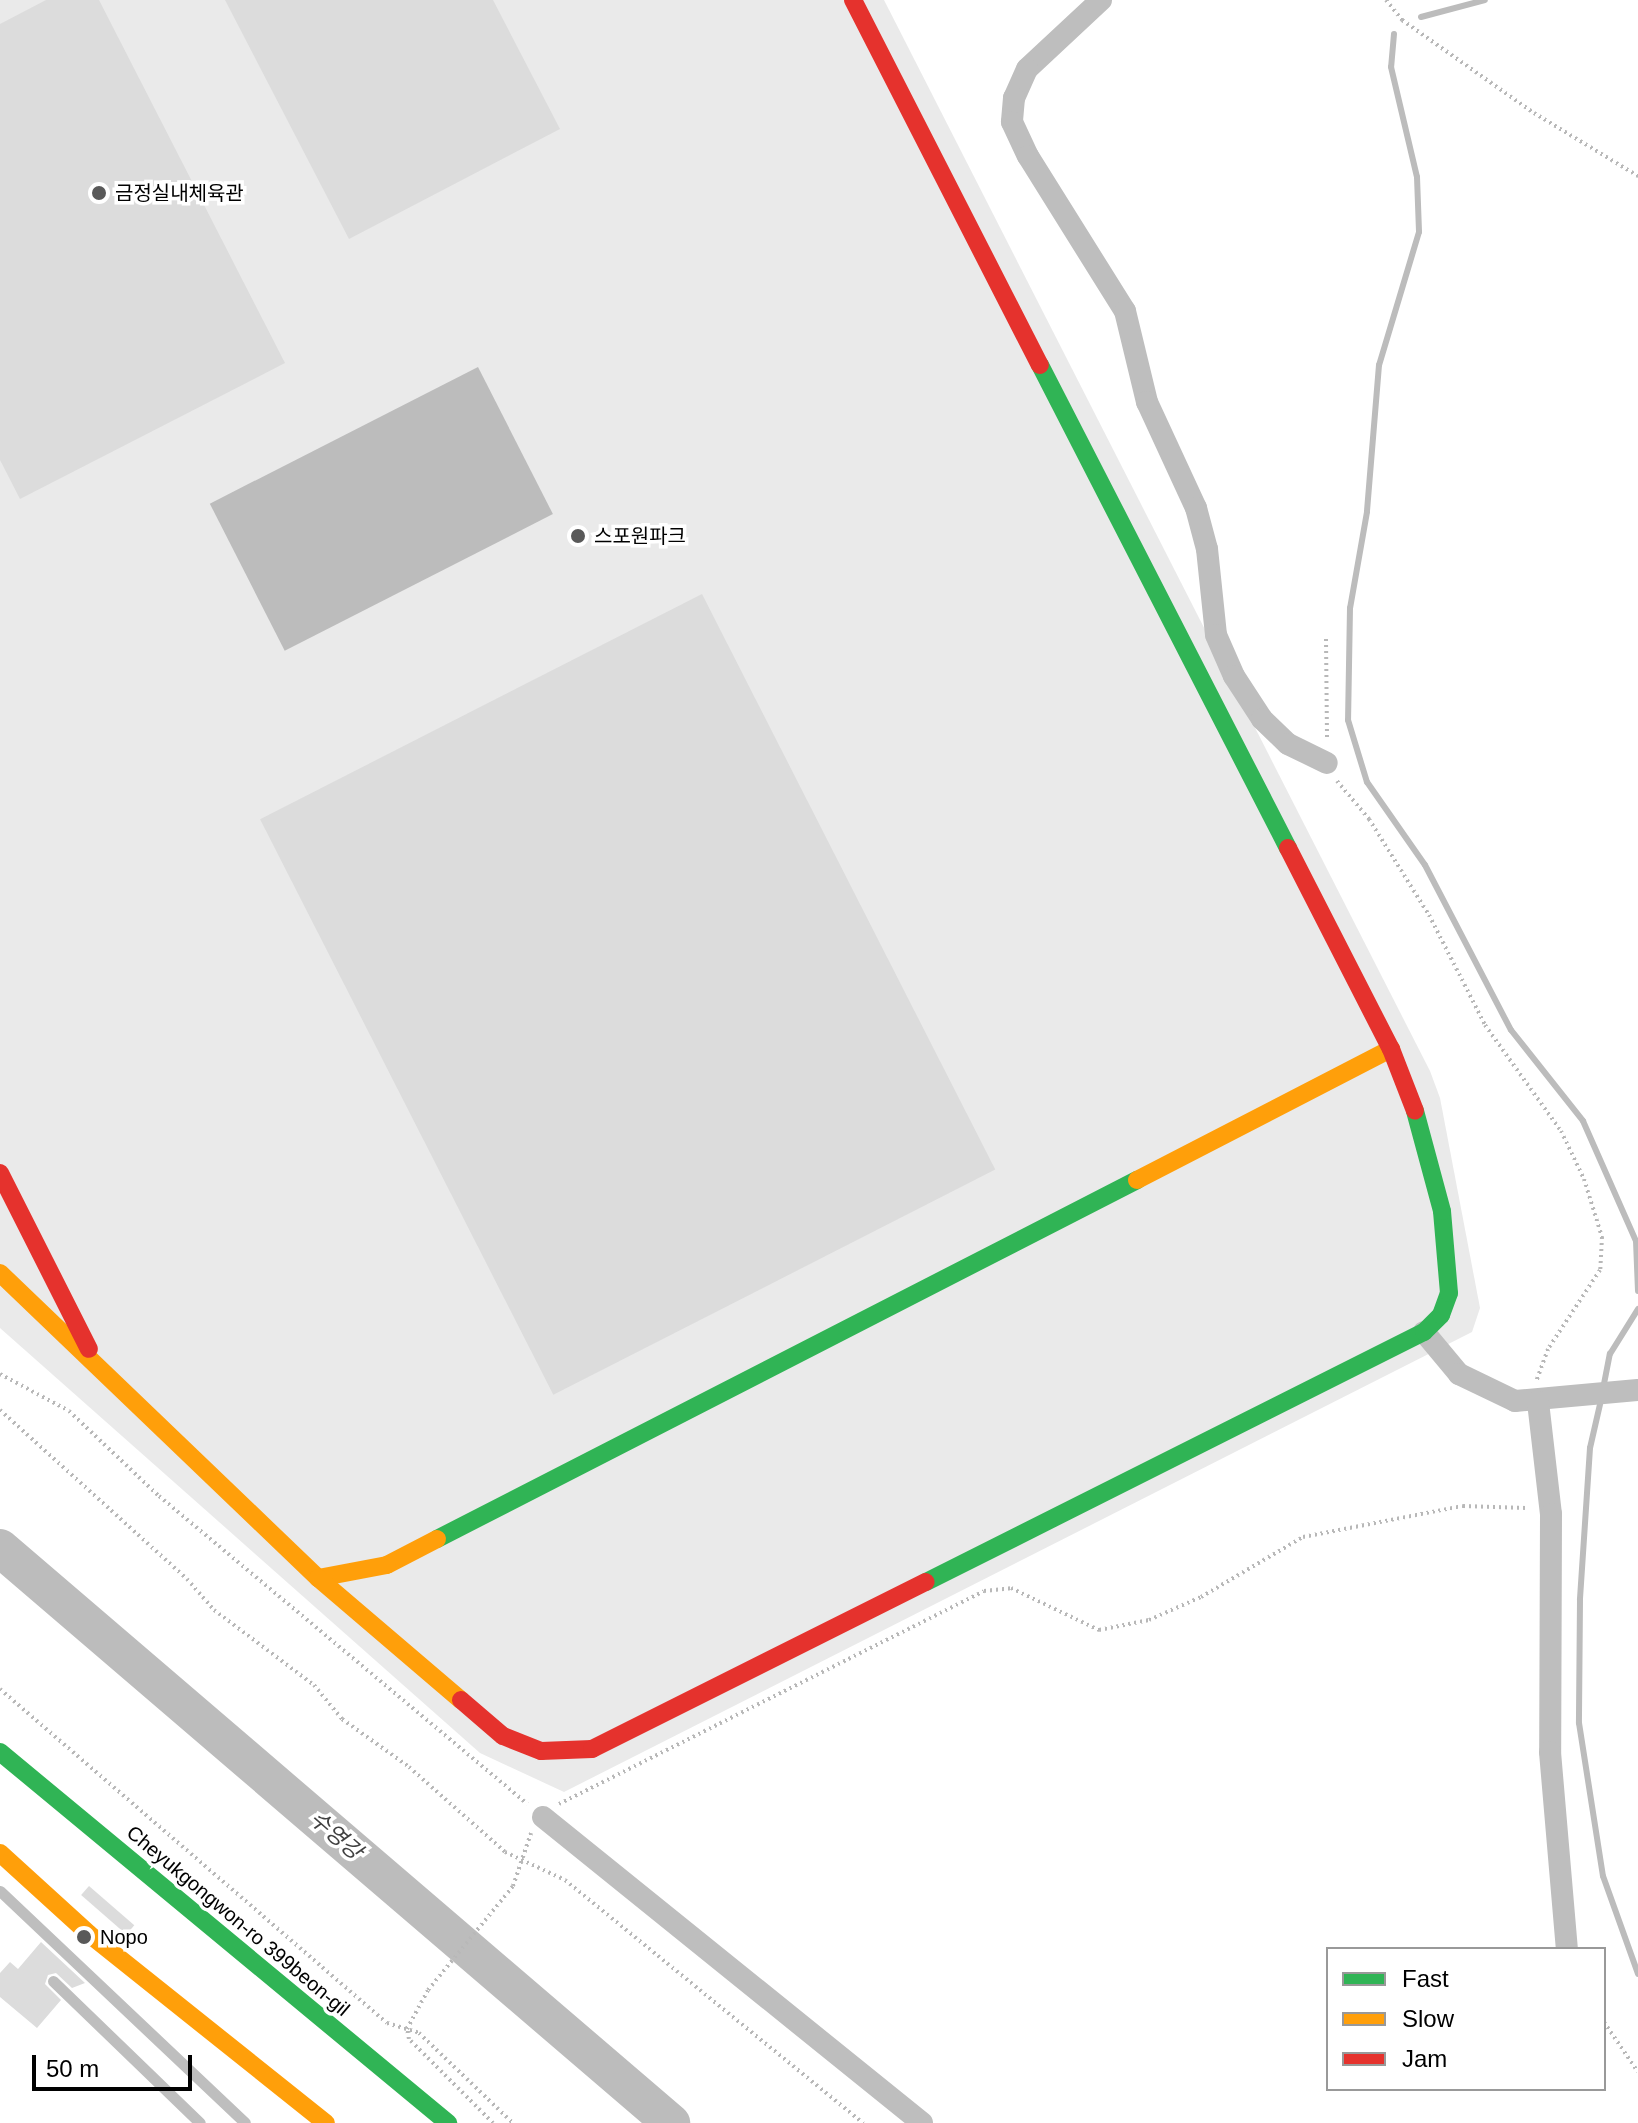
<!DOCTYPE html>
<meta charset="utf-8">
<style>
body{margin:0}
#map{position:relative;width:1638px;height:2123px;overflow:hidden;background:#fff;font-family:Helvetica,"Noto Sans KR",sans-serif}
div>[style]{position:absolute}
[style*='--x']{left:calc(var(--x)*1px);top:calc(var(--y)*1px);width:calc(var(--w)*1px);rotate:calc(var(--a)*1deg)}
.green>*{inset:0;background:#eaeaea}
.water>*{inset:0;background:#bcbcbc;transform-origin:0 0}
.stream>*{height:6px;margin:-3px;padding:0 3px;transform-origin:3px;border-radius:3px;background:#bcbcbc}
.river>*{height:38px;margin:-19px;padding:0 19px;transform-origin:19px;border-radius:19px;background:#bcbcbc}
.building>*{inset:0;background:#dcdcdc;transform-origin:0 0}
.path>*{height:4px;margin-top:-2px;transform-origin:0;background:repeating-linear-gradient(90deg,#b8b8b8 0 2px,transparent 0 6px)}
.lane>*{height:11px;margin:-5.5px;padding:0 5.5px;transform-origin:5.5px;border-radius:5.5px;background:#bebebe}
.street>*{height:22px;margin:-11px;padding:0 11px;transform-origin:11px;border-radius:11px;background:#bebebe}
.fast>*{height:18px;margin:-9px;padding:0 9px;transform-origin:9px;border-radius:9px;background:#30b455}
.slow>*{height:18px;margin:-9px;padding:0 9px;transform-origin:9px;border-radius:9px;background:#ff9f0a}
.jam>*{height:18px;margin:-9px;padding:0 9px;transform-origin:9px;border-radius:9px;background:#e5322d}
.dots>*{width:22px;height:22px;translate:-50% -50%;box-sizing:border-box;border:4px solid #fff;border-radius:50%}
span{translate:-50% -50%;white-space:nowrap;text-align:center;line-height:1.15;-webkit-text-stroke:7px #fff;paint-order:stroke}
.poi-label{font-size:20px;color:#000}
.left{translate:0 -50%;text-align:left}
.street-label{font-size:20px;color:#000}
.water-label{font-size:22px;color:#404040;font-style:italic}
.legend{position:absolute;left:1326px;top:1947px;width:280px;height:144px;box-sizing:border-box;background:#fff;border:2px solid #999;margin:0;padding:10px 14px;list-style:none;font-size:24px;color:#000}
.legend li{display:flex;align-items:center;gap:16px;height:40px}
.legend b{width:40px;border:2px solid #999}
.scale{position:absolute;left:32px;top:2055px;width:160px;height:36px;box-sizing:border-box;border:4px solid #000;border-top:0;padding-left:10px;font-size:24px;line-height:28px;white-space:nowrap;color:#000;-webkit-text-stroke:6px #fff;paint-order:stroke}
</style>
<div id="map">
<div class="green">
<div style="clip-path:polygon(0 0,884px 0,1430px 1071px,1440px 1098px,1480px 1308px,1472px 1332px,564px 1792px,480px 1753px,0 1328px)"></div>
</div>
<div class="water">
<div style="left:478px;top:367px;width:165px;height:301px;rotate:63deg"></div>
</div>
<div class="stream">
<div style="--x:1421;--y:17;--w:66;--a:-14.9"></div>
<div style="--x:1394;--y:34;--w:33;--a:95"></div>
<div style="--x:1391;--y:67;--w:113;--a:76.7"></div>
<div style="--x:1417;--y:177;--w:55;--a:87.9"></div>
<div style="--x:1419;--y:232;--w:139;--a:106.7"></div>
<div style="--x:1379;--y:365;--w:147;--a:94.7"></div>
<div style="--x:1367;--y:512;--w:97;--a:100"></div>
<div style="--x:1350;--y:608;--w:112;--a:91"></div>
<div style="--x:1348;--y:720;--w:65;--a:73"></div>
<div style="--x:1367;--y:782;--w:101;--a:55.1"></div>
<div style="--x:1425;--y:865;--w:186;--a:62.5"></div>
<div style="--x:1511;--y:1030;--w:116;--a:51.6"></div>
<div style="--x:1583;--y:1121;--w:131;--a:66.2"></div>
<div style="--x:1636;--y:1241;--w:50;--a:87.7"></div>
<div style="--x:1603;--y:1389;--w:36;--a:-79"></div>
<div style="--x:1610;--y:1354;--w:53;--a:-58.1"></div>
<div style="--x:1601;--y:1400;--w:49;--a:102.9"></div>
<div style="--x:1590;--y:1448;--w:152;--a:93.8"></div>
<div style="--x:1580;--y:1600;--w:123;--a:90.5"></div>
<div style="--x:1579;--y:1723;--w:155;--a:81.1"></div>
<div style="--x:1603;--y:1876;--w:104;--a:70.3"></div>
</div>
<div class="river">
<div style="--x:0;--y:1548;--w:884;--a:40.59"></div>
</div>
<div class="building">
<div style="clip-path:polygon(46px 0,99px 0,285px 363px,20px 499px,0 460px,0 24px)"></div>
<div style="clip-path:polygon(225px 0,493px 0,560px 129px,349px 239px)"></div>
<div style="left:702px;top:594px;width:646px;height:496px;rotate:63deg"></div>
<div style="left:89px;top:1886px;width:60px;height:12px;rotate:41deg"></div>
<div style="clip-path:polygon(41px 1942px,85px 1983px,72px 1988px,56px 1973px,48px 1975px,45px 1984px,61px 2000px,37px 2028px,0 1997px,0 1973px,10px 1962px,18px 1969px)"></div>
</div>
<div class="path">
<div style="--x:1386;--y:0;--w:26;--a:51"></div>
<div style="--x:1402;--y:20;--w:161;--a:35.2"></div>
<div style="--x:1534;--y:113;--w:122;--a:31.2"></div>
<div style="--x:1326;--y:639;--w:101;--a:89.4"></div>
<div style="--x:1337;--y:781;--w:50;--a:49.9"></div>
<div style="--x:1369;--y:819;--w:113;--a:58"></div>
<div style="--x:1429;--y:915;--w:123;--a:63"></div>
<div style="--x:1485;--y:1025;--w:130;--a:54.4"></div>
<div style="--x:1561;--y:1131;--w:53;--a:64.4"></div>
<div style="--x:1584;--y:1179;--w:61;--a:72.8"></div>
<div style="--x:1602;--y:1237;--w:33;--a:93"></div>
<div style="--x:1600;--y:1270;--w:95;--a:123.4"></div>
<div style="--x:1548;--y:1349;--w:33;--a:110"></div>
<div style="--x:0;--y:1374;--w:78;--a:28.2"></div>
<div style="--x:69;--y:1411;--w:124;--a:43.4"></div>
<div style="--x:159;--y:1496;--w:480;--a:39.9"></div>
<div style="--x:0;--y:1410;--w:252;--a:42.1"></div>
<div style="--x:187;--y:1579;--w:41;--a:48.9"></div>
<div style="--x:214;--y:1610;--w:125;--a:36.9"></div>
<div style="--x:314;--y:1685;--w:44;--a:50.5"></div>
<div style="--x:342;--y:1719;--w:82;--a:35.6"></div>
<div style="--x:409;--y:1767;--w:128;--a:41.5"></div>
<div style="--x:505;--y:1852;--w:66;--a:25"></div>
<div style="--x:565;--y:1880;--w:385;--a:39.2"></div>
<div style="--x:0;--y:1689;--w:511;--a:40.8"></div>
<div style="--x:387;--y:2023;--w:34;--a:17"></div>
<div style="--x:419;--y:2033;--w:130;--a:43.8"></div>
<div style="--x:559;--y:1804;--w:475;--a:-26.6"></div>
<div style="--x:984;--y:1591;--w:27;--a:-6"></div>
<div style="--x:1011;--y:1588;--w:98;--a:25.5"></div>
<div style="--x:1099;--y:1630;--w:51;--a:-11.3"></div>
<div style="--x:1149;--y:1620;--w:57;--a:-23.9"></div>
<div style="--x:1201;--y:1597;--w:118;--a:-30.5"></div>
<div style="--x:1303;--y:1537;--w:163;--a:-11"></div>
<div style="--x:1463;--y:1506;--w:65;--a:1.8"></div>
<div style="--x:1604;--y:2022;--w:60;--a:55.8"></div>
<div style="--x:493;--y:2123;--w:119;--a:-135"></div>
<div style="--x:409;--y:2039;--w:10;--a:-101"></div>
<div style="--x:407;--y:2029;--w:44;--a:-61.7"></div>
<div style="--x:428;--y:1990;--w:134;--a:-50.7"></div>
<div style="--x:513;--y:1886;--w:56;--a:-71.2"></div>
</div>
<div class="lane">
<div style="--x:0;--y:1891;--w:337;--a:43.4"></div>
<div style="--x:53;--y:1981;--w:204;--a:44"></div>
</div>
<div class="street">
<div style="--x:1101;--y:0;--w:101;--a:137"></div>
<div style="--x:1027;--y:69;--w:32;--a:114"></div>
<div style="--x:1014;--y:98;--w:24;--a:95"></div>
<div style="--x:1012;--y:122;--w:38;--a:65"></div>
<div style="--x:1028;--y:156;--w:183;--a:58"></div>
<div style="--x:1125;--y:311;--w:94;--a:76.4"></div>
<div style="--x:1147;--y:402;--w:117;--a:65.2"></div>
<div style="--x:1196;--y:508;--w:42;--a:75"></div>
<div style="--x:1207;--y:549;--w:86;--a:84"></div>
<div style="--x:1216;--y:635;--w:45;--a:66.3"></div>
<div style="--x:1234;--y:676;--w:51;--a:56.9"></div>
<div style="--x:1262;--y:719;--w:36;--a:44"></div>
<div style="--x:1288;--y:744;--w:43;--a:26"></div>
<div style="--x:1424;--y:1332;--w:55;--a:50.2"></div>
<div style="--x:1459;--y:1374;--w:62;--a:25.7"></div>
<div style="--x:1515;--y:1401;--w:123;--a:-5.1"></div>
<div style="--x:1538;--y:1402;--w:113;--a:83.4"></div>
<div style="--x:1551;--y:1514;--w:238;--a:90.2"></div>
<div style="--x:1550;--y:1752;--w:198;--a:85.1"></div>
<div style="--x:543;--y:1817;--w:487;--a:38.9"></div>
</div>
<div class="fast">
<div style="--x:1040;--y:365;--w:543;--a:62.82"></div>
<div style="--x:437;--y:1539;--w:787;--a:-27.15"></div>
<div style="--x:926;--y:1582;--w:557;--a:-26.66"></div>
<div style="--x:1424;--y:1332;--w:24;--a:-45"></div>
<div style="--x:1441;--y:1315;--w:23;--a:-70"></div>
<div style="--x:1449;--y:1293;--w:82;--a:-94.9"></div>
<div style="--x:1442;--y:1211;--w:104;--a:-105.1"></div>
<div style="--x:0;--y:1752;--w:582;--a:39.63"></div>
</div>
<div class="slow">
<div style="--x:1137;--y:1180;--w:286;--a:-27.3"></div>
<div style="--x:0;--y:1273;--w:441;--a:43.8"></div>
<div style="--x:437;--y:1539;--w:56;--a:152.5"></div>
<div style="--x:387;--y:1565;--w:70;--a:169.3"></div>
<div style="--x:318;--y:1578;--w:188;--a:40.5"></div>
<div style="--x:0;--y:1853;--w:120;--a:42.3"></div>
<div style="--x:89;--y:1934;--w:303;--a:38.6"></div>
</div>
<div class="jam">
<div style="--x:853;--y:0;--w:410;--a:62.9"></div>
<div style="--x:1288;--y:848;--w:226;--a:62.9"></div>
<div style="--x:1391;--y:1049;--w:66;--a:68.8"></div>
<div style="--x:0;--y:1173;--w:197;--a:63.2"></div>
<div style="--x:461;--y:1700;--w:55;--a:40.6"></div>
<div style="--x:503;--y:1736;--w:41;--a:21.5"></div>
<div style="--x:541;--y:1751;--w:51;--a:-2.2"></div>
<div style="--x:592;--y:1749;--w:373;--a:-26.6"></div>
</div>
<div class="dots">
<div style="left:99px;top:193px;background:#595959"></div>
<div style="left:578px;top:536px;background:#595959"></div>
<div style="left:84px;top:1937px;background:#595959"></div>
</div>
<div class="poi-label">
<span class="left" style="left:115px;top:193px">금정실내체육관</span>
<span class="left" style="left:594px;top:536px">스포원파크</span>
<span class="left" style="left:100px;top:1937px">Nopo</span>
</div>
<div class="street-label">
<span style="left:238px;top:1921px;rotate:40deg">Cheyukgongwon-ro 399beon-gil</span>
</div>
<div class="water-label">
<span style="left:336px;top:1835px;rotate:41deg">수영강</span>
</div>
<ul class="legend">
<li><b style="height:10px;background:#30b455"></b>Fast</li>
<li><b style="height:10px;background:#ff9f0a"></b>Slow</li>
<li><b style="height:10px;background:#e5322d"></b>Jam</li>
</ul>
<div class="scale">50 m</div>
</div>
